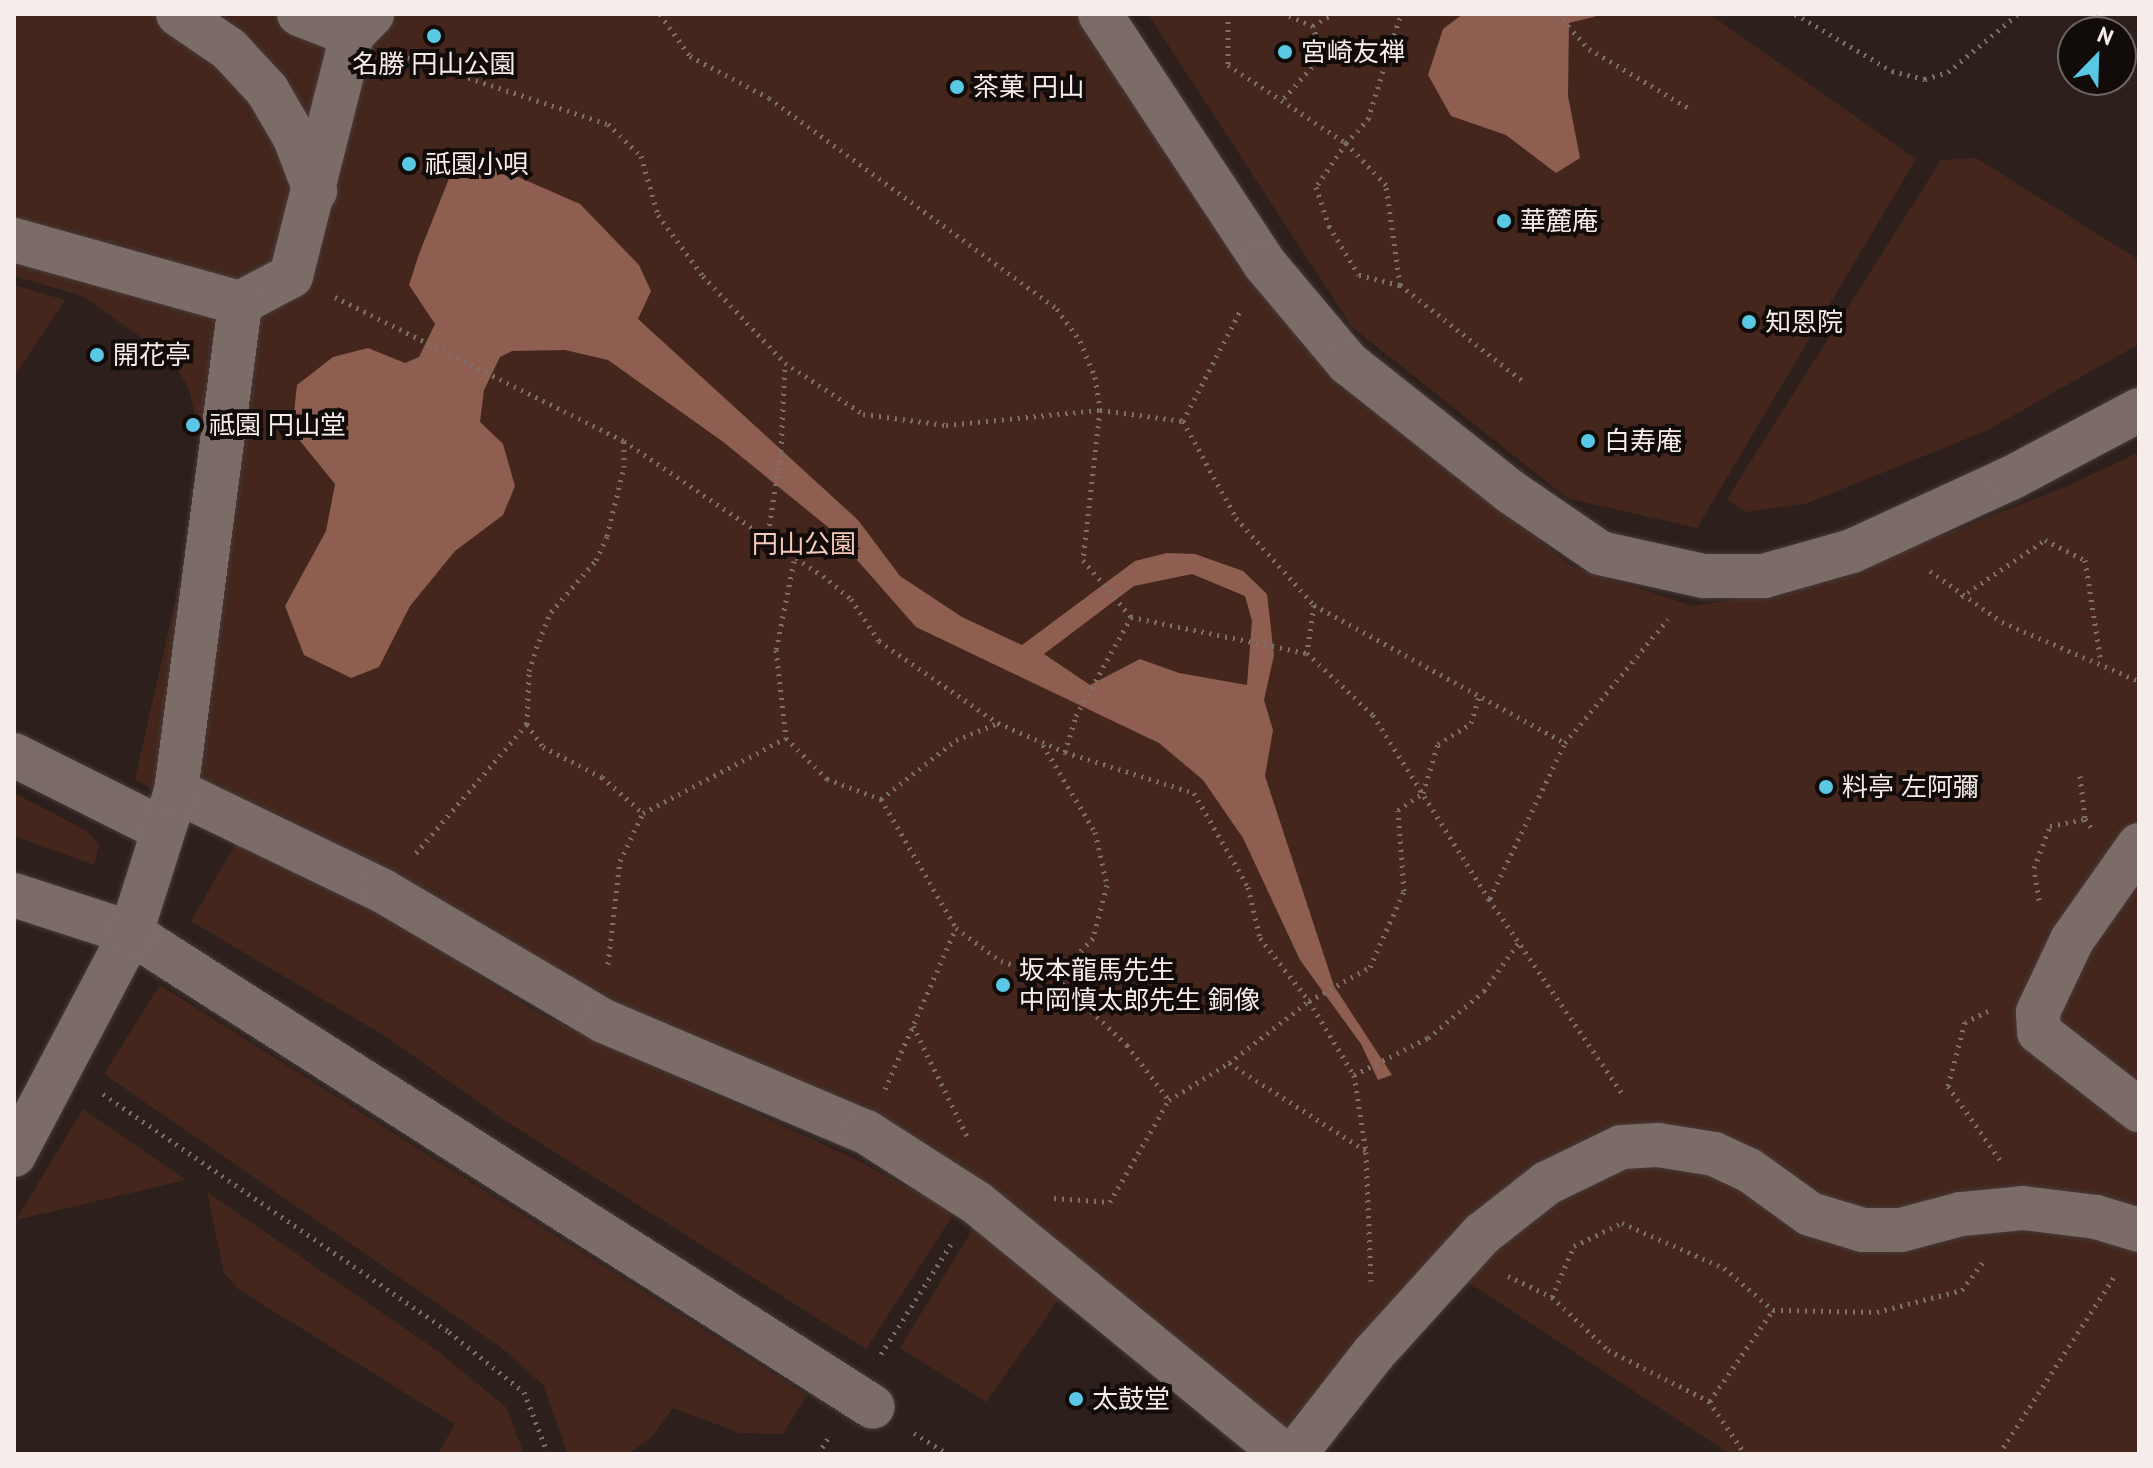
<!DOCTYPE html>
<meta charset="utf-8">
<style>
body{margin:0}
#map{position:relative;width:2153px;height:1468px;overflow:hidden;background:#2d201c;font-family:"PT Sans","Noto Sans JP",sans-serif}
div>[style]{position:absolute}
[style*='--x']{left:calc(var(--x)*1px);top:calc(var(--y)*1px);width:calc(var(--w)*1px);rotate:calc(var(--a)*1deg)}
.green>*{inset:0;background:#44261d}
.water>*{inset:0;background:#8e5e50}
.path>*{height:5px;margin-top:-2.5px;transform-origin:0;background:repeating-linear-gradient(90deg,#7c706d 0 2px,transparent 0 8px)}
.roads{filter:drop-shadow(0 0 2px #463b39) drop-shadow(0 0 2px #463b39)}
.minor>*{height:44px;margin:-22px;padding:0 22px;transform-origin:22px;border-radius:22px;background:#7c6c68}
.dots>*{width:22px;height:22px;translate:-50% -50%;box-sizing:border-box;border:4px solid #110b09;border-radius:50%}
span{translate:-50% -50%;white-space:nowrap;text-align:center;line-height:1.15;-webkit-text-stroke:8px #110b09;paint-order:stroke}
.poi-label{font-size:26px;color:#f6edea}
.left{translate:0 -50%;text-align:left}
.park-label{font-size:26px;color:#f9c9bb}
.frame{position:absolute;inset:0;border:16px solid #f6edea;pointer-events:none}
.north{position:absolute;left:2057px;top:16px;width:80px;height:80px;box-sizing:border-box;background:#110b09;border:2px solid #6d6563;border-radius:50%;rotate:23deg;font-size:22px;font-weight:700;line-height:32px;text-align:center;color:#f6edea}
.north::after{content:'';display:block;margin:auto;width:28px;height:36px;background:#59c8e5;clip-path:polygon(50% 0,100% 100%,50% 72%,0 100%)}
</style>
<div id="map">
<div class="green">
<div style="clip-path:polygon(14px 14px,1081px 14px,1321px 361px,1571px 566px,1693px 606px,1803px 589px,2068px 486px,2139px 452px,2139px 1454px,1730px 1454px,1434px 1260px,1277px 1454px,953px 1201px,341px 881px,214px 828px,135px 779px,205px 470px,202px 445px,189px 389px,173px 360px,83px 296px,14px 276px)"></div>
<div style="clip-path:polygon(1148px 14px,1709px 14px,1916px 159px,1697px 528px,1567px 498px,1352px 327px)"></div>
<div style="clip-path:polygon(1976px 158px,2139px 260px,2139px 344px,1986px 431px,1805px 504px,1745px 512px,1727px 499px,1941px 160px)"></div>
<div style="clip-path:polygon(14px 285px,65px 300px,14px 377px)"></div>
<div style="clip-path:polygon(14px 793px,87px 831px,99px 845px,94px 865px,14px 836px)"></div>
<div style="clip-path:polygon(237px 842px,338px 886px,538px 1013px,853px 1158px,955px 1212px,866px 1349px,504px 1120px,388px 1038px,191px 921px)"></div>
<div style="clip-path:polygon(160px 985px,807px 1395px,783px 1434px,740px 1433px,673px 1408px,651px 1438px,627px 1454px,568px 1454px,543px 1385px,502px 1348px,104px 1074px)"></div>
<div style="clip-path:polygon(83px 1109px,186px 1180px,16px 1220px)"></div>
<div style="clip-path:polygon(207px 1192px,436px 1350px,506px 1407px,524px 1454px,438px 1454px,455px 1424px,238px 1289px,224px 1273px)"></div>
<div style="clip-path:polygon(974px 1227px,1060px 1298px,986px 1402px,900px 1348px)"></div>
</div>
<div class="water">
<div style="clip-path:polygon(1463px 14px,1605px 14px,1569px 23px,1568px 96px,1580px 158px,1556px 173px,1506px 135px,1451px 116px,1428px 75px,1443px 29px)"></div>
<div style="clip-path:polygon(evenodd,482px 161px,580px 204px,639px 265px,651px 291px,638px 319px,858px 520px,900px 576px,962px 617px,1022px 645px,1135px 561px,1167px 553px,1195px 554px,1243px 571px,1267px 594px,1274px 655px,1264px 700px,1273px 730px,1265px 776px,1334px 986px,1392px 1075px,1378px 1080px,1361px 1044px,1300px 960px,1243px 838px,1203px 780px,1159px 743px,916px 627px,828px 527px,722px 441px,608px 360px,565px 350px,512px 351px,500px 357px,484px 390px,480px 422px,503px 444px,515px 486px,503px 515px,455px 551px,410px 606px,379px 667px,351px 678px,304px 655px,285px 606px,326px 531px,335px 484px,292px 431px,297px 385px,333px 357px,368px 348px,405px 363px,419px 357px,435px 324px,409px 285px,419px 254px,450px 176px,482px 161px,1192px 574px,1245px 596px,1252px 621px,1247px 685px,1179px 673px,1140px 659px,1090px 685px,1044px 654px,1134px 586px,1192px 574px)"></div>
</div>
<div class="path">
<div style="--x:660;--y:14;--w:52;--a:54.5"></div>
<div style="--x:690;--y:56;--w:89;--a:28"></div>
<div style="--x:769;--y:98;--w:357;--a:36.2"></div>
<div style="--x:1057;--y:309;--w:39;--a:54"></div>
<div style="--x:1080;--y:341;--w:39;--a:67"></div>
<div style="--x:1095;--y:377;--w:33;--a:81"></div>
<div style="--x:1100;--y:410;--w:151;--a:96.5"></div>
<div style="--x:1083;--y:560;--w:75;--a:49.9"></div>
<div style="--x:1131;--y:617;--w:180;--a:11.6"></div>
<div style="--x:1228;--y:14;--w:51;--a:90"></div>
<div style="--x:1228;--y:65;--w:141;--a:33.5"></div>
<div style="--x:1346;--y:143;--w:53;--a:124.3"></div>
<div style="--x:1316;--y:187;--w:41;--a:71.6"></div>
<div style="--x:1329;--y:226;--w:57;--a:58.5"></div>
<div style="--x:1359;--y:275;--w:42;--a:13.7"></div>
<div style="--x:1400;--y:285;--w:157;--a:38"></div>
<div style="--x:1557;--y:14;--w:47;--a:47.6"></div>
<div style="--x:1589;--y:49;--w:120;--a:30.6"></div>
<div style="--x:1795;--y:14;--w:113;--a:30.4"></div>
<div style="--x:1892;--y:71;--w:34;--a:14"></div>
<div style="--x:1925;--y:79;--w:24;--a:-17"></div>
<div style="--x:1948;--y:72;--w:91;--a:-39.6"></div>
<div style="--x:1313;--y:26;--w:22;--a:-32"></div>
<div style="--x:400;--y:55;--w:219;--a:18.4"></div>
<div style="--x:608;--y:124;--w:46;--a:44.1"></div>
<div style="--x:641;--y:156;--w:61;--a:73.9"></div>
<div style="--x:658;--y:215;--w:76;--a:53.6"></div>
<div style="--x:703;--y:276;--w:120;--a:46.7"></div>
<div style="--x:785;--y:363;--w:93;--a:33.2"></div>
<div style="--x:863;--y:414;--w:84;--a:7.5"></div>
<div style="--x:946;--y:425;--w:155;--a:-5.6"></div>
<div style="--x:1100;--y:410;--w:84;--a:7.5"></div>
<div style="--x:1183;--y:421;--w:124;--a:-62.6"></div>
<div style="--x:1284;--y:98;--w:55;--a:-47.9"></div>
<div style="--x:1321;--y:57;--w:32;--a:-104"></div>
<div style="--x:1313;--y:26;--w:30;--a:-157"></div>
<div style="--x:1400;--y:285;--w:101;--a:-98"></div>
<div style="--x:1386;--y:185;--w:58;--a:-133.6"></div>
<div style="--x:1346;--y:143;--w:33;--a:-47"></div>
<div style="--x:1368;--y:119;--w:110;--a:-72.6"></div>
<div style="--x:335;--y:297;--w:323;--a:26.5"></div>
<div style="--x:624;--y:441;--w:240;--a:34.2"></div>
<div style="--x:823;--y:576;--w:36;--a:39"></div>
<div style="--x:851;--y:599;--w:50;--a:56.3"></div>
<div style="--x:879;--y:641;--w:145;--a:34.6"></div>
<div style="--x:998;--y:723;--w:73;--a:23.4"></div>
<div style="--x:1065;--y:752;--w:135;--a:17.6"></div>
<div style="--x:1194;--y:793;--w:108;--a:60.1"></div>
<div style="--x:1248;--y:887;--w:52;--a:76.8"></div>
<div style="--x:1260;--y:938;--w:80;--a:52.1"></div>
<div style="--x:1309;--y:1001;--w:87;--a:58.7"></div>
<div style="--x:1354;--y:1075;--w:78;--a:81.1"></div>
<div style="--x:1366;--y:1152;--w:129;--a:87.8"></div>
<div style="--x:1183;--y:421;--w:111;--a:61.3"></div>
<div style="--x:1236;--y:518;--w:117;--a:48.1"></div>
<div style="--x:1314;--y:605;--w:49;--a:98.3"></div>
<div style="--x:1307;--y:653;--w:91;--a:43.2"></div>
<div style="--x:1373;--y:715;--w:218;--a:57.8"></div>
<div style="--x:1489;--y:899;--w:239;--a:55.6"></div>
<div style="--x:767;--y:541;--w:91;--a:-81.2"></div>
<div style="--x:781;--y:451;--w:87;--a:-87.4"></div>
<div style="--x:794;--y:561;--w:91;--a:101.4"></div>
<div style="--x:776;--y:650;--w:89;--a:83.5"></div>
<div style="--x:786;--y:738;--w:58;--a:45"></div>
<div style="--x:827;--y:779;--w:58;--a:20.3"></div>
<div style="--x:881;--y:799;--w:149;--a:59.8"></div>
<div style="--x:956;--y:928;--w:56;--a:36.3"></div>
<div style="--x:1001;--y:961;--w:58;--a:17.2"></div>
<div style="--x:1056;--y:978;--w:98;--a:43.3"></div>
<div style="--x:1127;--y:1045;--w:69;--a:52.6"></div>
<div style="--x:1169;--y:1100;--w:70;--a:-31.7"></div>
<div style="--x:1229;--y:1063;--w:101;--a:-37.8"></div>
<div style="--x:1309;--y:1001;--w:70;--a:-29.1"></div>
<div style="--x:1370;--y:967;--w:83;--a:-65.9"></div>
<div style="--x:1404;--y:891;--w:81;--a:-94.2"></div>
<div style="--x:1398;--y:810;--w:30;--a:-34"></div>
<div style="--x:1423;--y:793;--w:51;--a:-73"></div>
<div style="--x:1438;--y:744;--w:39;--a:-32"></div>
<div style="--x:1471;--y:723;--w:28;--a:-73"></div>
<div style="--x:1930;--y:571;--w:88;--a:35.3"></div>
<div style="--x:2002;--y:622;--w:149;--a:23.3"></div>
<div style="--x:1961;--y:597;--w:102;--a:-34.2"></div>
<div style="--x:2045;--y:540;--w:45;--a:26.6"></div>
<div style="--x:2085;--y:560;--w:103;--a:81.1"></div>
<div style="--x:1314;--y:605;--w:286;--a:28.8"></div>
<div style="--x:527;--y:724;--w:28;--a:55"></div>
<div style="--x:543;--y:747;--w:66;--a:27"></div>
<div style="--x:602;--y:777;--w:55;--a:41.3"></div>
<div style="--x:1043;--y:745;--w:101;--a:59.1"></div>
<div style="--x:1095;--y:832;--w:54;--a:77.2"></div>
<div style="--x:1107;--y:885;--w:55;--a:104.8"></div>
<div style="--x:1093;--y:938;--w:54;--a:132.8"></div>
<div style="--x:1065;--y:752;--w:38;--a:-73"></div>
<div style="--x:1076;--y:716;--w:113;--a:-60.9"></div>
<div style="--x:2080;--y:776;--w:43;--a:83.4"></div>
<div style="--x:881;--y:799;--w:95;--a:-38.2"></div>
<div style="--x:956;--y:740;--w:45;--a:-22"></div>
<div style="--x:416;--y:853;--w:170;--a:-49.3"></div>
<div style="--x:527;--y:724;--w:53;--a:-87.8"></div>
<div style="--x:529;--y:671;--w:32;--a:-72"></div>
<div style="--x:539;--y:641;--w:31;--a:-68"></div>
<div style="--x:551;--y:612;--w:69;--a:-49.1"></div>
<div style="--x:596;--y:560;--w:26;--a:-65"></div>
<div style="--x:607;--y:536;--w:71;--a:-76.2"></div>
<div style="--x:624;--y:467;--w:25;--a:-90"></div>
<div style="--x:1490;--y:898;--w:172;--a:-64.2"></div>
<div style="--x:1565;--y:743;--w:161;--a:-50.3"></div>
<div style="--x:2039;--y:900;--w:32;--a:-99"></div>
<div style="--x:2034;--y:868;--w:45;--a:-69.1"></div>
<div style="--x:2050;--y:826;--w:36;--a:-11"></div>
<div style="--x:2085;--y:819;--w:10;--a:53"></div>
<div style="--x:608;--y:964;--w:104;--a:-83.4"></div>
<div style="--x:620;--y:861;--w:53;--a:-64.4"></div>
<div style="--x:643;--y:813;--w:161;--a:-27.7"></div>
<div style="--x:1988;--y:1011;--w:25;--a:154"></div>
<div style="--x:1965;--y:1022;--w:66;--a:104.9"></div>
<div style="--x:1948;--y:1086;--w:90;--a:54.9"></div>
<div style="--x:913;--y:1026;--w:123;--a:63.9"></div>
<div style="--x:1229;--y:1063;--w:163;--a:32.7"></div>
<div style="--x:1354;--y:1075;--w:83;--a:-26.6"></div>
<div style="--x:1428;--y:1038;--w:73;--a:-40"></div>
<div style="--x:1484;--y:991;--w:60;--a:-54.5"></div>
<div style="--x:885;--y:1089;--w:176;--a:-66.2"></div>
<div style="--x:103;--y:1094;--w:420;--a:34.5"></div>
<div style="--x:449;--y:1332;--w:96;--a:38.7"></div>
<div style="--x:524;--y:1392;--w:66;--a:68.8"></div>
<div style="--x:1054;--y:1198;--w:56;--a:4.1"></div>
<div style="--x:1110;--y:1202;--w:118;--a:-60"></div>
<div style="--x:1508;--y:1276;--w:49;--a:25.5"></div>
<div style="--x:1552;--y:1297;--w:77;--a:43.4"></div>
<div style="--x:1608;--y:1350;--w:113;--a:26.8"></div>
<div style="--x:1709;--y:1401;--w:64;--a:55.8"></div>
<div style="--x:1552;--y:1297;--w:56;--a:-66.7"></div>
<div style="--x:1574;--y:1246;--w:53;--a:-25.6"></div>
<div style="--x:1622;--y:1223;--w:111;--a:23.8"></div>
<div style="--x:1724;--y:1268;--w:65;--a:40.6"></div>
<div style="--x:1773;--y:1310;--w:104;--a:1.1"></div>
<div style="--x:1877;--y:1312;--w:88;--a:-14.5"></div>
<div style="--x:1962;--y:1290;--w:34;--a:-53"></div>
<div style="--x:881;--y:1354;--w:130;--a:-57.5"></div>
<div style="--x:1710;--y:1401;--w:111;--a:-55.3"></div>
<div style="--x:914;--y:1433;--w:39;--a:32"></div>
<div style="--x:818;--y:1454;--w:20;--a:-57"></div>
<div style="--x:1999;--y:1454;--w:215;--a:-57"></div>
</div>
<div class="roads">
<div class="minor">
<div style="--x:178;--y:14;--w:62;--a:34.5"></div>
<div style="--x:229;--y:49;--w:56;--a:47.2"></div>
<div style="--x:267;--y:90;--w:56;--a:59.7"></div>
<div style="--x:295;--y:138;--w:57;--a:69.3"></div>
<div style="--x:299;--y:14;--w:57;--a:21.6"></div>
<div style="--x:1100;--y:14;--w:298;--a:56.6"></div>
<div style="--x:1264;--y:263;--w:131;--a:50"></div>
<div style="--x:1348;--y:363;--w:208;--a:38.4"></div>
<div style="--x:1511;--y:492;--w:108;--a:34.4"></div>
<div style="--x:1600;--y:553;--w:107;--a:12.5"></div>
<div style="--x:1704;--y:576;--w:60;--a:0"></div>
<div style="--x:1764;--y:576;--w:91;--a:-15.9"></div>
<div style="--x:1852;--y:551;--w:175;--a:-24.7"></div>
<div style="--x:2011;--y:478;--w:145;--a:-28"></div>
<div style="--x:14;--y:240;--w:235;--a:15.6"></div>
<div style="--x:240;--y:303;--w:58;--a:-27.9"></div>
<div style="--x:291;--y:276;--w:249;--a:-75.8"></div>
<div style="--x:352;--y:35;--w:29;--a:-46"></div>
<div style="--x:14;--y:755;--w:165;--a:26.6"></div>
<div style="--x:176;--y:791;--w:230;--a:25.8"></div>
<div style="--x:383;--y:891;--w:256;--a:30.5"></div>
<div style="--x:604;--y:1021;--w:285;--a:23"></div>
<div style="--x:866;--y:1132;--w:132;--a:32.6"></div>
<div style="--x:977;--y:1203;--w:397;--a:39.3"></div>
<div style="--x:2139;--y:845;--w:116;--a:125.2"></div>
<div style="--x:2072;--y:940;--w:80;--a:115.3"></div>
<div style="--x:2038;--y:1012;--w:20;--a:87"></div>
<div style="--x:2039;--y:1032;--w:127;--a:38"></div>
<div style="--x:14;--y:895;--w:123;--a:18"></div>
<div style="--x:131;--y:933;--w:880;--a:32.57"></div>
<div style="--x:14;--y:1155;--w:251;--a:-62.2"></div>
<div style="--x:131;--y:933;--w:149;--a:-72.4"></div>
<div style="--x:176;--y:791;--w:492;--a:-82.5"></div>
<div style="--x:1295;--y:1454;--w:128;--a:-52"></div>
<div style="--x:1374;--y:1353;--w:161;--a:-47.8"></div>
<div style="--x:1482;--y:1234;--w:83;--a:-38.1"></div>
<div style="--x:1547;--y:1183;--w:82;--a:-25.9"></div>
<div style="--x:1621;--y:1147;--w:37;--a:-3"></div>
<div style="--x:1658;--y:1145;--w:57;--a:9.1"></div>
<div style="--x:1714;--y:1154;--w:38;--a:25"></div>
<div style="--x:1749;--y:1170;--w:75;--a:35.8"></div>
<div style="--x:1810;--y:1214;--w:55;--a:16.8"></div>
<div style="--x:1863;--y:1230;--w:38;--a:0"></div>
<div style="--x:1901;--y:1230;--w:62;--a:-14.9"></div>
<div style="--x:1961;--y:1214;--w:62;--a:-5.5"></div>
<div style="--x:2023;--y:1208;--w:74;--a:7"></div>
<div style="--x:2096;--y:1217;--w:45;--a:16.8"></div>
</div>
</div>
<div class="dots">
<div style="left:434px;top:36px;background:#59c8e5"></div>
<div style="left:1285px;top:52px;background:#59c8e5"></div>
<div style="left:957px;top:87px;background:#59c8e5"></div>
<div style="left:409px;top:164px;background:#59c8e5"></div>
<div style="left:1504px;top:221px;background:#59c8e5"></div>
<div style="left:1749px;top:322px;background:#59c8e5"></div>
<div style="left:97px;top:355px;background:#59c8e5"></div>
<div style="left:193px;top:425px;background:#59c8e5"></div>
<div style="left:1588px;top:441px;background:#59c8e5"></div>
<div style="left:1826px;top:787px;background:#59c8e5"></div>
<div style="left:1003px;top:985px;background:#59c8e5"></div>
<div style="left:1076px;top:1399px;background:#59c8e5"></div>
</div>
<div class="poi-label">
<span class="left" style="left:1301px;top:52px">宮崎友禅</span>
<span style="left:434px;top:64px">名勝 円山公園</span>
<span class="left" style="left:973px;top:87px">茶菓 円山</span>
<span class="left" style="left:425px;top:164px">祇園小唄</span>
<span class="left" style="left:1520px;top:221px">華麓庵</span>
<span class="left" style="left:1765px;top:322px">知恩院</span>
<span class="left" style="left:113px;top:355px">開花亭</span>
<span class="left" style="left:209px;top:425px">祗園 円山堂</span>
<span class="left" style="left:1604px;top:441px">白寿庵</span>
<span class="left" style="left:1842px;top:787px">料亭 左阿彌</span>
<span class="left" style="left:1019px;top:985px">坂本龍馬先生<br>中岡慎太郎先生 銅像</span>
<span class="left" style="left:1092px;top:1399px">太鼓堂</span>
</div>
<div class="park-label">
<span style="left:804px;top:544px">円山公園</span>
</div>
<div class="frame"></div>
<div class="north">N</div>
</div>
